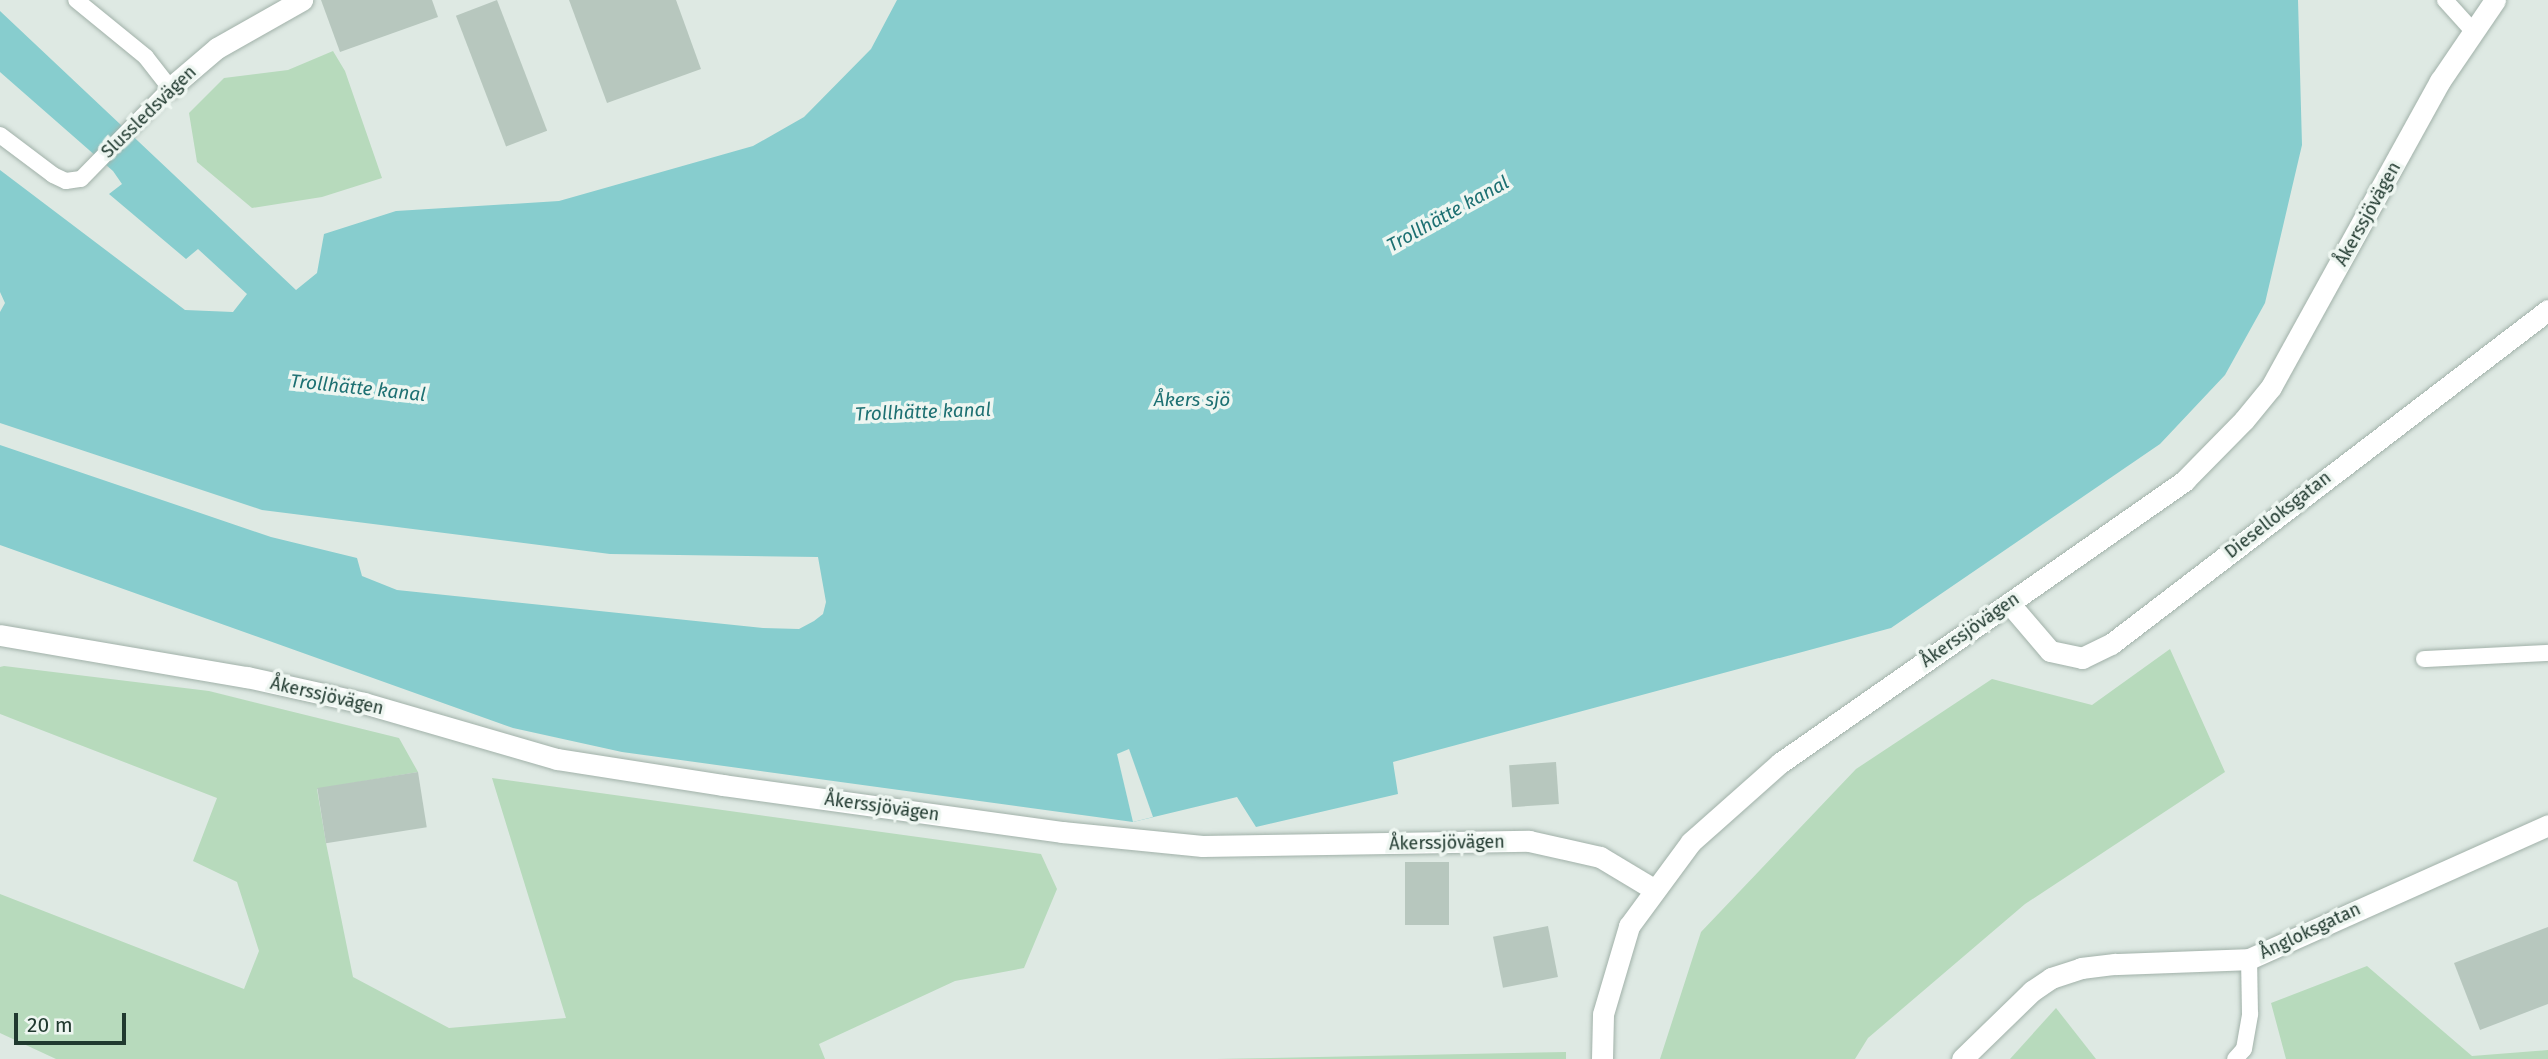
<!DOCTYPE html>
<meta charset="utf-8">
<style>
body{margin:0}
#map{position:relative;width:2548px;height:1059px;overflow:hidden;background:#dee9e3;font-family:"Fira Sans",sans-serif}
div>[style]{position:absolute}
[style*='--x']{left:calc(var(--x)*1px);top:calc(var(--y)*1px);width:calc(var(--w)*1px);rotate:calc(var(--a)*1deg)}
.green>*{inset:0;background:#b7dabc}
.water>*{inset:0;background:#87cdce}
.pier>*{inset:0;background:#dee9e3}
.building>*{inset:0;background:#b7c7be;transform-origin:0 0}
.roads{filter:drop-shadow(0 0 2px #a1b1a9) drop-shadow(0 0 2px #a1b1a9)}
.lane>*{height:16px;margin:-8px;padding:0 8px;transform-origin:8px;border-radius:8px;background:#fff}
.street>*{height:21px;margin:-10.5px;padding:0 10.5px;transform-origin:10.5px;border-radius:10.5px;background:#fff}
.secondary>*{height:21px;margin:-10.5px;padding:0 10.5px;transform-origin:10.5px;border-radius:10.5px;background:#fff}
span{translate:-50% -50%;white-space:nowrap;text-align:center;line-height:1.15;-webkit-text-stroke:7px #eef6f1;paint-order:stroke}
.street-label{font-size:18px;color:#20392f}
.water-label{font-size:19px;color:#1d7072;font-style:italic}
.scale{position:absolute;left:14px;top:1013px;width:112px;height:32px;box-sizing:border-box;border:4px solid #20392f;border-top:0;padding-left:9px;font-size:21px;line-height:24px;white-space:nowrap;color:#20392f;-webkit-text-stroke:5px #eef6f1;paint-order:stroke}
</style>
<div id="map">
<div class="green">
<div style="clip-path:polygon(333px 51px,345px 71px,382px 178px,322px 197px,252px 208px,197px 162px,189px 113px,224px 78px,288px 70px)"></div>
<div style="clip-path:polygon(2170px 649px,2225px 772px,2025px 904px,1868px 1038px,1855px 1059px,1660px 1059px,1701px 932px,1856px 769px,1992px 679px,2092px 705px)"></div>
<div style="clip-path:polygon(4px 666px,209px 691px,399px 738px,418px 772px,317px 789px,326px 843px,353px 977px,449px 1028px,566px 1018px,492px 778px,1041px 854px,1057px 889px,1024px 968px,955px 981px,819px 1044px,825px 1059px,56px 1059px,0 1033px,0 894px,244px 989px,259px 951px,237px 882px,193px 861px,217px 798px,0 714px,0 667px)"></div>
<div style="clip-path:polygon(2367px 966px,2472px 1056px,2548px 1050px,2548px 1059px,2286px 1059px,2271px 1003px)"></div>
<div style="clip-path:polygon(2056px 1008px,2096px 1059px,2010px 1059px)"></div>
<div style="clip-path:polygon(1566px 1052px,1566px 1059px,1215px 1059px,1216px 1059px)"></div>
</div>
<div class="water">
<div style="clip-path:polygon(897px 0,2298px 0,2302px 145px,2265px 303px,2225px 375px,2160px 444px,1891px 628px,1393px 762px,1398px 794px,1256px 827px,1237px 797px,1133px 822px,622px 752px,513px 728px,0 545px,0 445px,271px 537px,357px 558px,362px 576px,397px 590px,763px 628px,799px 629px,814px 621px,823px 614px,826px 602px,818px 557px,610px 554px,262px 510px,0 423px,0 312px,5px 303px,0 292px,0 170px,185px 310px,233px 312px,247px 294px,198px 249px,186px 259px,109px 194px,122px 184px,113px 171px,0 72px,0 11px,296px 290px,317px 273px,324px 234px,396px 211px,559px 201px,753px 146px,804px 117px,871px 49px)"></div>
</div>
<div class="pier">
<div style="clip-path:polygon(1129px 749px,1153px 817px,1133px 822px,1117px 754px)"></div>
</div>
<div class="building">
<div style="clip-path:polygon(321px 0,432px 0,438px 17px,340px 52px)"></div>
<div style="left:497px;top:0;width:140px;height:44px;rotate:69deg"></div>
<div style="clip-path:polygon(569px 0,676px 0,701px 69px,607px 103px)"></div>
<div style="left:1556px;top:762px;width:42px;height:47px;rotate:86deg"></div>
<div style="left:418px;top:772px;width:56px;height:102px;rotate:81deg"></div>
<div style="left:1405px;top:862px;width:44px;height:63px"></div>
<div style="left:1548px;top:926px;width:52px;height:56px;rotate:79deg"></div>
<div style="clip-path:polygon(2548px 927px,2548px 1004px,2480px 1030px,2454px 963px)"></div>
</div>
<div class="roads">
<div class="lane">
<div style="--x:2445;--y:0;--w:40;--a:48"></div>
<div style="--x:0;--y:135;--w:66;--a:37"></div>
<div style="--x:53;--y:175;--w:14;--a:25"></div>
<div style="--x:66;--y:181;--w:15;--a:-8"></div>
<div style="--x:81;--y:179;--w:127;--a:-45.6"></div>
<div style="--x:170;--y:88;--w:39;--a:-128"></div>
<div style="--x:146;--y:57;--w:90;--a:-140.8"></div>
<div style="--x:2424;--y:659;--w:124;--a:-2.8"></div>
<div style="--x:2235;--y:1059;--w:13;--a:-48"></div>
<div style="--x:2244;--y:1049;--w:36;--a:-80"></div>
<div style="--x:2250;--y:1014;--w:55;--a:-91"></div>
</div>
<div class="street">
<div style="--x:170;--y:88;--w:62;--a:-40.4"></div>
<div style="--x:217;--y:48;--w:98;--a:-29.5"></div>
<div style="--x:2009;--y:603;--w:63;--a:49.5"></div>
<div style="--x:2050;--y:651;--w:33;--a:12"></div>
<div style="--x:2082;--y:658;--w:32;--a:-26"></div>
<div style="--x:2111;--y:644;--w:550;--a:-37.39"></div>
<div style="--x:1962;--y:1059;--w:98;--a:-44.2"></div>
<div style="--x:2032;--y:991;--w:23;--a:-34"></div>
<div style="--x:2051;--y:978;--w:32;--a:-18"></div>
<div style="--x:2081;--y:968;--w:34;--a:-7"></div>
<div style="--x:2115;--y:964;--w:134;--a:-2.1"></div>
<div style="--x:2249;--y:959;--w:328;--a:-24.1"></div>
</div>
<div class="secondary">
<div style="--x:0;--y:635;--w:251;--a:9.7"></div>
<div style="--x:247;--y:677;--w:120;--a:12.5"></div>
<div style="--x:364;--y:703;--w:201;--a:16.2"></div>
<div style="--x:557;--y:759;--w:168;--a:8.9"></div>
<div style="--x:723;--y:785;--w:342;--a:7.9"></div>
<div style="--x:1062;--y:832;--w:141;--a:5.7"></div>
<div style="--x:1202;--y:846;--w:327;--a:-0.9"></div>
<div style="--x:1529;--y:841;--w:73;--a:12.7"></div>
<div style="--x:1600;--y:857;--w:64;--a:31"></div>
<div style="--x:1602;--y:1059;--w:45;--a:-88.7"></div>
<div style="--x:1603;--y:1014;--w:92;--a:-73.5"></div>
<div style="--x:1629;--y:926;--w:104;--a:-53.6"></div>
<div style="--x:1691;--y:842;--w:119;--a:-41.6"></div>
<div style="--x:1780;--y:763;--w:494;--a:-34.9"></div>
<div style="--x:2185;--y:480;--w:84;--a:-45.5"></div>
<div style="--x:2244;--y:420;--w:43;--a:-50.7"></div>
<div style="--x:2271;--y:387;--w:350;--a:-61.1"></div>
<div style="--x:2440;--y:81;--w:98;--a:-55.8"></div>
</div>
</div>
<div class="street-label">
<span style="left:149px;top:112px;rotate:-44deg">Slussledsvägen</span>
<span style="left:2368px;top:214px;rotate:-61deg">Åkerssjövägen</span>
<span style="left:2278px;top:515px;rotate:-38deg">Dieselloksgatan</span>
<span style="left:1970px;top:630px;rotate:-35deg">Åkerssjövägen</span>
<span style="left:327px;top:696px;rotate:13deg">Åkerssjövägen</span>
<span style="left:882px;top:807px;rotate:8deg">Åkerssjövägen</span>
<span style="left:1447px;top:843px;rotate:-1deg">Åkerssjövägen</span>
<span style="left:2310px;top:931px;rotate:-25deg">Ångloksgatan</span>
</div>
<div class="water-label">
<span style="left:1448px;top:214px;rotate:-29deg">Trollhätte kanal</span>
<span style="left:358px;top:388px;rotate:6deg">Trollhätte kanal</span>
<span style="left:1192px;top:400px">Åkers sjö</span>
<span style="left:923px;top:412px;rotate:-2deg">Trollhätte kanal</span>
</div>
<div class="scale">20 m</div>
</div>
